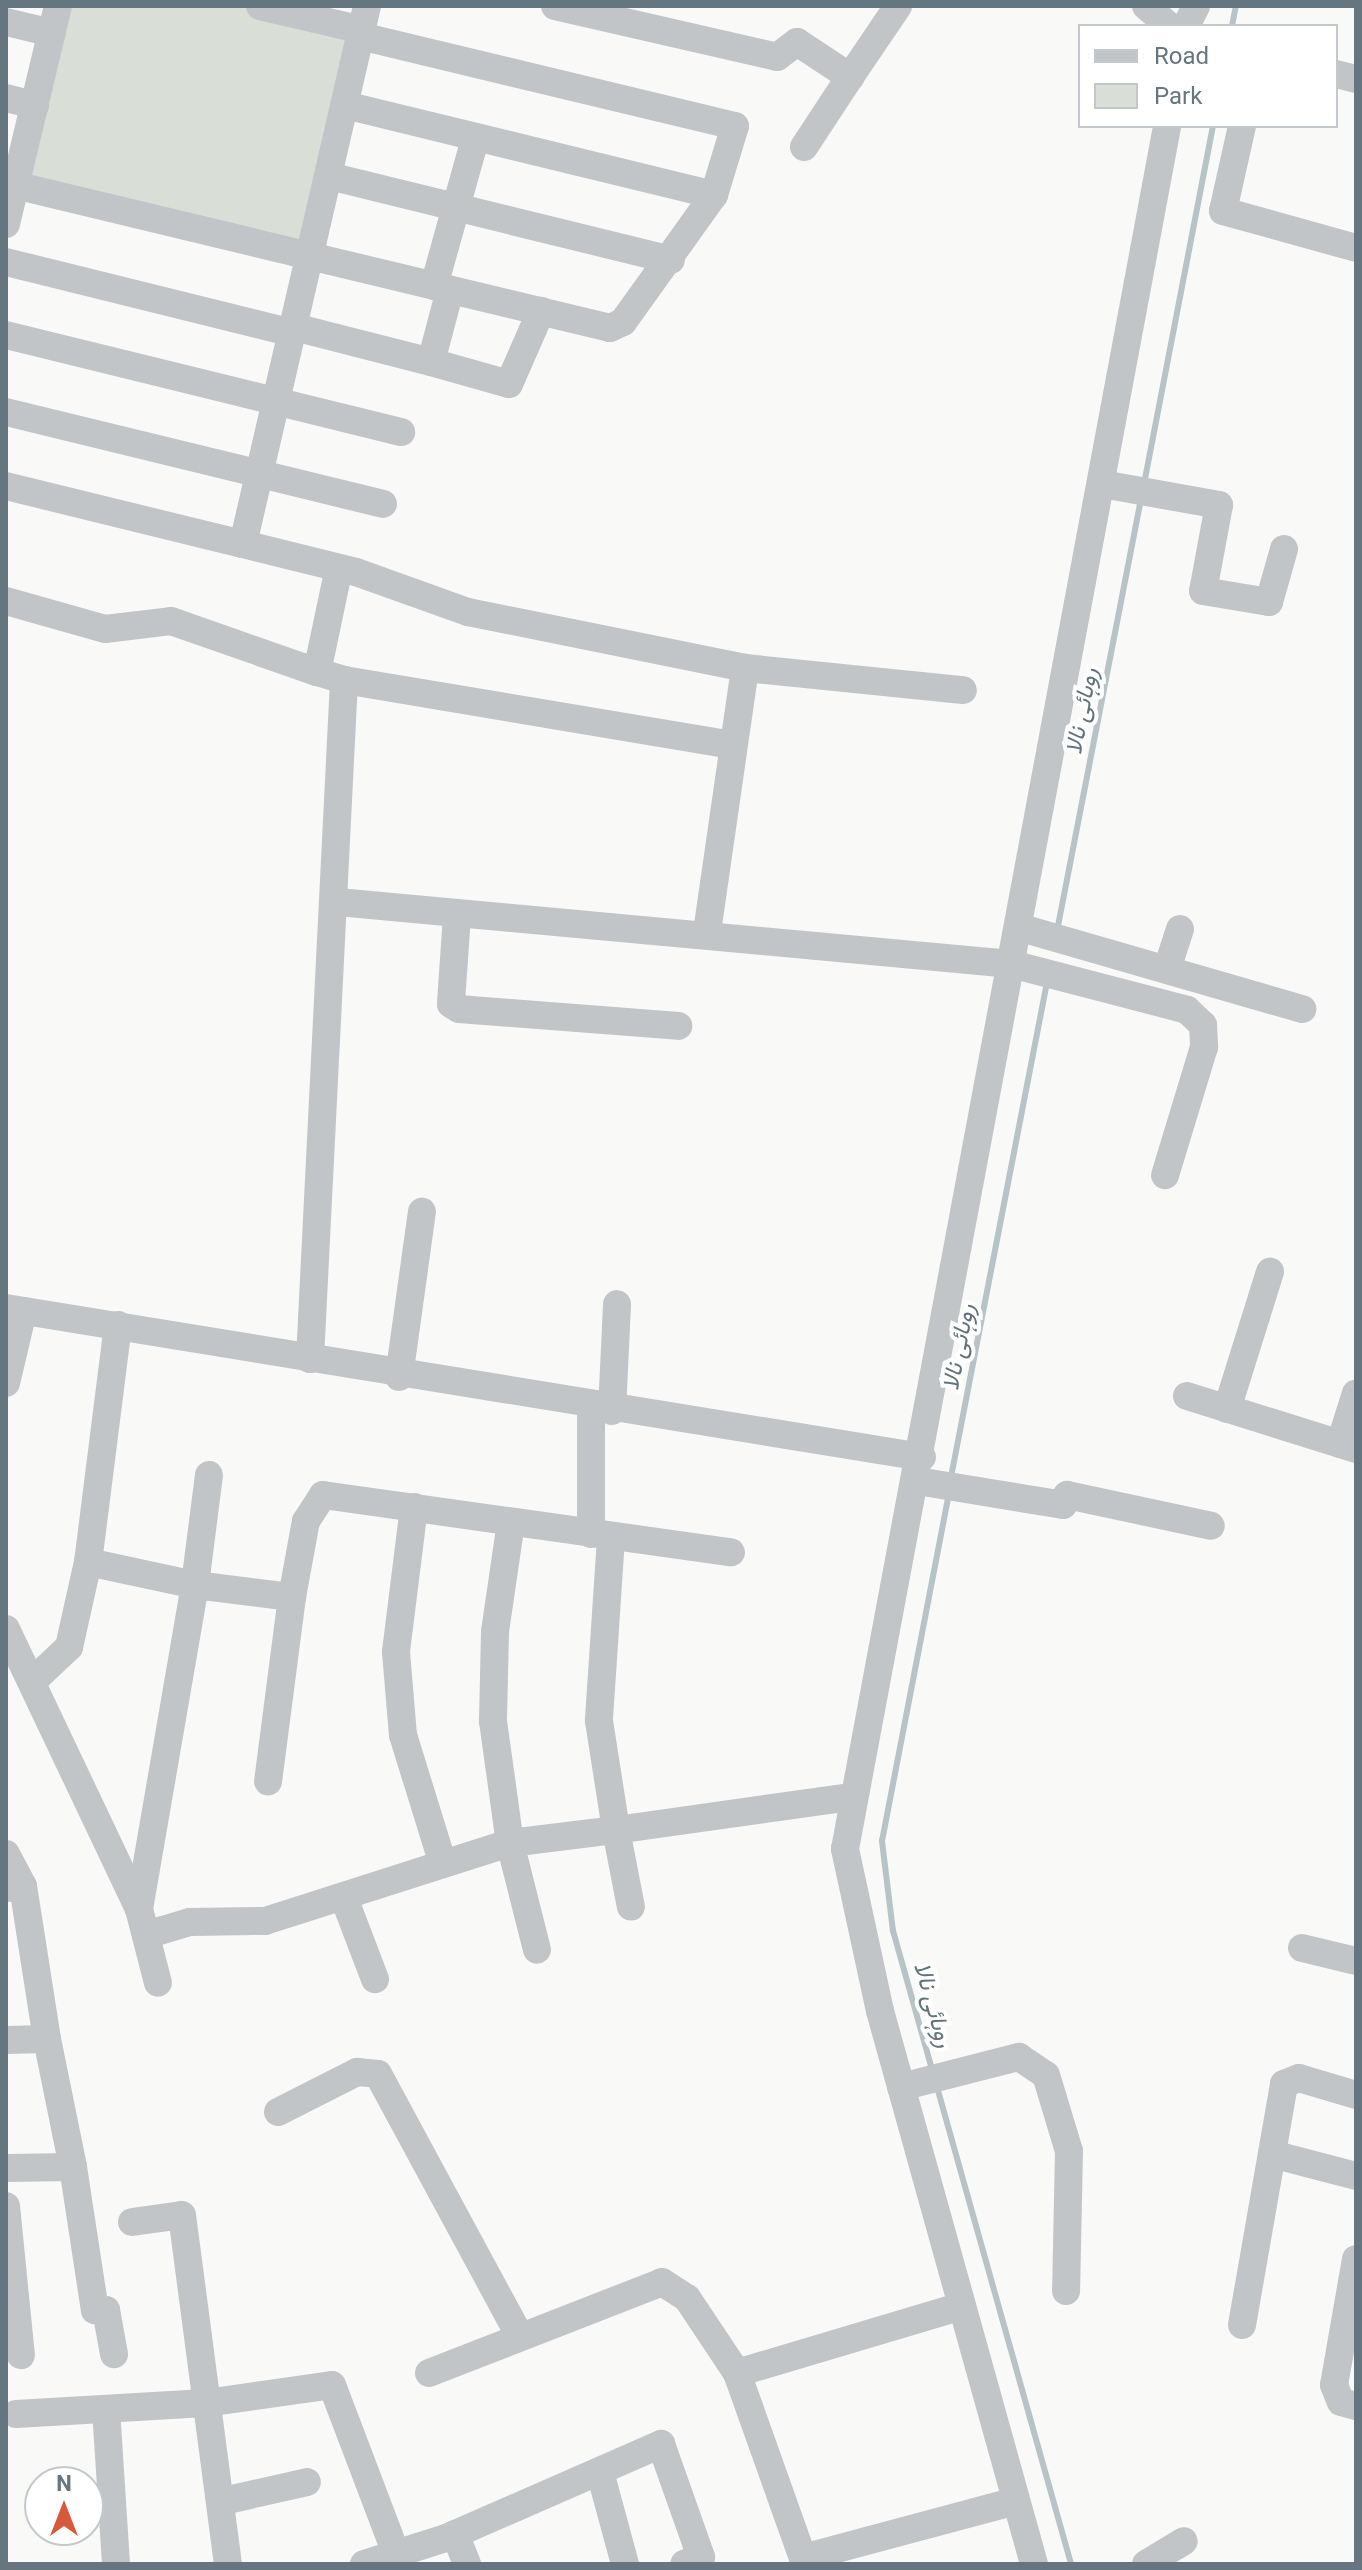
<!DOCTYPE html>
<meta charset="utf-8">
<style>
body{margin:0}
#map{position:relative;width:1362px;height:2570px;overflow:hidden;background:#f9f9f7;font-family:Roboto,Vazirmatn,sans-serif}
div>[style]{position:absolute}
[style*='--x']{left:calc(var(--x)*1px);top:calc(var(--y)*1px);width:calc(var(--w)*1px);rotate:calc(var(--a)*1deg)}
.green>*{inset:0;background:#d9ded7}
.stream>*{height:6px;margin:-3px;padding:0 3px;transform-origin:3px;border-radius:3px;background:#b8c3c8}
.minor>*{height:28px;margin:-14px;padding:0 14px;transform-origin:14px;border-radius:14px;background:#c1c5c8}
span{translate:-50% -50%;white-space:nowrap;text-align:center;line-height:1.15;-webkit-text-stroke:8px #fff;paint-order:stroke}
.water-label{font-size:24px;color:#61747a;font-style:italic}
.frame{position:absolute;inset:0;border:8px solid #667680;pointer-events:none}
.legend{position:absolute;left:1078px;top:24px;width:260px;height:104px;box-sizing:border-box;background:#fff;border:2px solid #c2c8cc;margin:0;padding:10px 14px;list-style:none;font-size:24px;color:#667680}
.legend li{display:flex;align-items:center;gap:16px;height:40px}
.legend b{width:40px;border:2px solid #c2c8cc}
.north{position:absolute;left:24px;top:2466px;width:80px;height:80px;box-sizing:border-box;background:#fff;border:2px solid #c2c8cc;border-radius:50%;rotate:0deg;font-size:22px;font-weight:700;line-height:32px;text-align:center;color:#667680}
.north::after{content:'';display:block;margin:auto;width:28px;height:36px;background:#d7593a;clip-path:polygon(50% 0,100% 100%,50% 72%,0 100%)}
</style>
<div id="map">
<div class="green">
<div style="clip-path:polygon(58px 6px,260px 6px,362px 30px,311px 256px,16px 185px)"></div>
</div>
<div class="stream">
<div style="--x:1232;--y:26;--w:20;--a:-79"></div>
<div style="--x:1144;--y:484;--w:365;--a:-79.1"></div>
<div style="--x:1057;--y:931;--w:440;--a:-79"></div>
<div style="--x:951;--y:1477;--w:504;--a:-79.02"></div>
<div style="--x:933;--y:2073;--w:148;--a:-105.7"></div>
<div style="--x:893;--y:1931;--w:91;--a:-97"></div>
<div style="--x:882;--y:1841;--w:355;--a:-79.1"></div>
<div style="--x:937;--y:2087;--w:495;--a:74.3"></div>
</div>
<div class="minor">
<div style="--x:260;--y:6;--w:105;--a:13.2"></div>
<div style="--x:555;--y:6;--w:228;--a:12.9"></div>
<div style="--x:777;--y:57;--w:25;--a:-37"></div>
<div style="--x:797;--y:42;--w:64;--a:33.4"></div>
<div style="--x:850;--y:77;--w:86;--a:-55.9"></div>
<div style="--x:1146;--y:6;--w:30;--a:41"></div>
<div style="--x:6;--y:22;--w:47;--a:13.4"></div>
<div style="--x:1186;--y:26;--w:22;--a:-63"></div>
<div style="--x:1336;--y:74;--w:21;--a:14"></div>
<div style="--x:6;--y:98;--w:30;--a:14"></div>
<div style="--x:345;--y:105;--w:380;--a:13.7"></div>
<div style="--x:1242;--y:126;--w:87;--a:102.6"></div>
<div style="--x:1223;--y:211;--w:138;--a:15.5"></div>
<div style="--x:804;--y:147;--w:84;--a:-56.7"></div>
<div style="--x:329;--y:176;--w:352;--a:13.8"></div>
<div style="--x:6;--y:183;--w:621;--a:13.5"></div>
<div style="--x:610;--y:328;--w:14;--a:-25"></div>
<div style="--x:623;--y:322;--w:156;--a:-54.4"></div>
<div style="--x:714;--y:195;--w:72;--a:-73.1"></div>
<div style="--x:735;--y:126;--w:386;--a:-166.5"></div>
<div style="--x:6;--y:224;--w:224;--a:-76.6"></div>
<div style="--x:6;--y:262;--w:296;--a:13.9"></div>
<div style="--x:434;--y:286;--w:153;--a:-74.4"></div>
<div style="--x:450;--y:290;--w:74;--a:104.8"></div>
<div style="--x:431;--y:362;--w:81;--a:15.8"></div>
<div style="--x:509;--y:384;--w:80;--a:-66.3"></div>
<div style="--x:294;--y:327;--w:141;--a:14.3"></div>
<div style="--x:6;--y:335;--w:407;--a:13.8"></div>
<div style="--x:6;--y:412;--w:388;--a:13.7"></div>
<div style="--x:1102;--y:484;--w:119;--a:10.2"></div>
<div style="--x:1219;--y:505;--w:87;--a:100.5"></div>
<div style="--x:1203;--y:591;--w:67;--a:9.5"></div>
<div style="--x:1269;--y:602;--w:55;--a:-74.2"></div>
<div style="--x:6;--y:486;--w:244;--a:13.8"></div>
<div style="--x:243;--y:544;--w:552;--a:-77.02"></div>
<div style="--x:243;--y:544;--w:116;--a:13.9"></div>
<div style="--x:356;--y:572;--w:119;--a:19.7"></div>
<div style="--x:468;--y:612;--w:283;--a:11.4"></div>
<div style="--x:745;--y:668;--w:219;--a:5.8"></div>
<div style="--x:6;--y:601;--w:103;--a:15.8"></div>
<div style="--x:105;--y:629;--w:66;--a:-6.9"></div>
<div style="--x:171;--y:621;--w:155;--a:19.3"></div>
<div style="--x:317;--y:672;--w:106;--a:-78.1"></div>
<div style="--x:344;--y:680;--w:393;--a:9.5"></div>
<div style="--x:338;--y:902;--w:676;--a:5.26"></div>
<div style="--x:1011;--y:964;--w:182;--a:14.6"></div>
<div style="--x:1187;--y:1010;--w:22;--a:43"></div>
<div style="--x:1203;--y:1025;--w:22;--a:87"></div>
<div style="--x:1204;--y:1047;--w:134;--a:106.9"></div>
<div style="--x:457;--y:915;--w:89;--a:93.9"></div>
<div style="--x:451;--y:1004;--w:9;--a:32"></div>
<div style="--x:459;--y:1009;--w:220;--a:4.4"></div>
<div style="--x:1018;--y:927;--w:296;--a:16.1"></div>
<div style="--x:707;--y:932;--w:267;--a:-81.8"></div>
<div style="--x:1167;--y:969;--w:42;--a:-72"></div>
<div style="--x:6;--y:1308;--w:928;--a:9.24"></div>
<div style="--x:118;--y:1325;--w:239;--a:97.2"></div>
<div style="--x:88;--y:1562;--w:109;--a:12.1"></div>
<div style="--x:195;--y:1585;--w:329;--a:99.8"></div>
<div style="--x:139;--y:1909;--w:76;--a:75.6"></div>
<div style="--x:310;--y:1359;--w:680;--a:-87.13"></div>
<div style="--x:344;--y:680;--w:28;--a:-163"></div>
<div style="--x:399;--y:1377;--w:167;--a:-82.1"></div>
<div style="--x:6;--y:1383;--w:74;--a:-76.7"></div>
<div style="--x:1187;--y:1396;--w:177;--a:17.4"></div>
<div style="--x:591;--y:1408;--w:126;--a:90"></div>
<div style="--x:1227;--y:1409;--w:144;--a:-72.6"></div>
<div style="--x:612;--y:1411;--w:107;--a:-87.3"></div>
<div style="--x:1340;--y:1444;--w:53;--a:-72.6"></div>
<div style="--x:209;--y:1475;--w:111;--a:97.3"></div>
<div style="--x:195;--y:1585;--w:98;--a:7.1"></div>
<div style="--x:292;--y:1597;--w:186;--a:97.4"></div>
<div style="--x:917;--y:1481;--w:148;--a:9.3"></div>
<div style="--x:1063;--y:1505;--w:11;--a:-68"></div>
<div style="--x:1067;--y:1495;--w:147;--a:12.1"></div>
<div style="--x:414;--y:1507;--w:146;--a:97.1"></div>
<div style="--x:396;--y:1652;--w:83;--a:85.2"></div>
<div style="--x:403;--y:1735;--w:135;--a:72.8"></div>
<div style="--x:511;--y:1522;--w:111;--a:98.3"></div>
<div style="--x:495;--y:1632;--w:89;--a:91.3"></div>
<div style="--x:493;--y:1721;--w:123;--a:82.1"></div>
<div style="--x:510;--y:1843;--w:110;--a:75.8"></div>
<div style="--x:611;--y:1538;--w:183;--a:93.8"></div>
<div style="--x:599;--y:1721;--w:110;--a:81.1"></div>
<div style="--x:616;--y:1830;--w:236;--a:-8"></div>
<div style="--x:292;--y:1597;--w:77;--a:-79.6"></div>
<div style="--x:306;--y:1521;--w:31;--a:-57"></div>
<div style="--x:323;--y:1495;--w:412;--a:8"></div>
<div style="--x:6;--y:1629;--w:310;--a:64.6"></div>
<div style="--x:35;--y:1679;--w:47;--a:-43.3"></div>
<div style="--x:69;--y:1647;--w:87;--a:-77.4"></div>
<div style="--x:6;--y:1854;--w:36;--a:62"></div>
<div style="--x:23;--y:1886;--w:17;--a:173"></div>
<div style="--x:23;--y:1886;--w:155;--a:81.1"></div>
<div style="--x:344;--y:1898;--w:87;--a:69.1"></div>
<div style="--x:146;--y:1935;--w:46;--a:-16.5"></div>
<div style="--x:190;--y:1922;--w:75;--a:-0.8"></div>
<div style="--x:265;--y:1921;--w:257;--a:-17.7"></div>
<div style="--x:510;--y:1843;--w:107;--a:-7"></div>
<div style="--x:616;--y:1830;--w:78;--a:79"></div>
<div style="--x:1302;--y:1948;--w:56;--a:13.5"></div>
<div style="--x:6;--y:2040;--w:41;--a:-1.4"></div>
<div style="--x:47;--y:2039;--w:131;--a:78.5"></div>
<div style="--x:901;--y:2087;--w:122;--a:-14.3"></div>
<div style="--x:1019;--y:2057;--w:32;--a:34"></div>
<div style="--x:1046;--y:2075;--w:79;--a:73.2"></div>
<div style="--x:1069;--y:2151;--w:140;--a:91.2"></div>
<div style="--x:278;--y:2112;--w:89;--a:-26.9"></div>
<div style="--x:357;--y:2072;--w:21;--a:5"></div>
<div style="--x:378;--y:2074;--w:297;--a:61.6"></div>
<div style="--x:1272;--y:2154;--w:87;--a:14.7"></div>
<div style="--x:6;--y:2168;--w:67;--a:-0.9"></div>
<div style="--x:73;--y:2167;--w:145;--a:81.3"></div>
<div style="--x:95;--y:2310;--w:11;--a:0"></div>
<div style="--x:106;--y:2310;--w:45;--a:79.7"></div>
<div style="--x:6;--y:2206;--w:150;--a:84.3"></div>
<div style="--x:132;--y:2222;--w:50;--a:-8"></div>
<div style="--x:182;--y:2215;--w:352;--a:82.5"></div>
<div style="--x:1356;--y:2259;--w:128;--a:99.9"></div>
<div style="--x:1334;--y:2385;--w:18;--a:68"></div>
<div style="--x:1341;--y:2402;--w:16;--a:15"></div>
<div style="--x:1242;--y:2325;--w:245;--a:-80.1"></div>
<div style="--x:1284;--y:2084;--w:16;--a:-22"></div>
<div style="--x:1299;--y:2078;--w:59;--a:16.6"></div>
<div style="--x:429;--y:2373;--w:250;--a:-21.3"></div>
<div style="--x:662;--y:2282;--w:30;--a:33"></div>
<div style="--x:687;--y:2298;--w:90;--a:56.3"></div>
<div style="--x:737;--y:2373;--w:196;--a:70.4"></div>
<div style="--x:803;--y:2558;--w:220;--a:-15"></div>
<div style="--x:737;--y:2373;--w:232;--a:-16.6"></div>
<div style="--x:106;--y:2409;--w:155;--a:86.3"></div>
<div style="--x:16;--y:2414;--w:190;--a:-3.3"></div>
<div style="--x:206;--y:2403;--w:127;--a:-8.1"></div>
<div style="--x:332;--y:2385;--w:191;--a:69.2"></div>
<div style="--x:600;--y:2472;--w:95;--a:74.8"></div>
<div style="--x:223;--y:2501;--w:86;--a:-12.7"></div>
<div style="--x:455;--y:2534;--w:32;--a:68"></div>
<div style="--x:364;--y:2564;--w:86;--a:-17.6"></div>
<div style="--x:446;--y:2538;--w:235;--a:-23.6"></div>
<div style="--x:661;--y:2444;--w:120;--a:70.5"></div>
<div style="--x:701;--y:2557;--w:18;--a:158"></div>
<div style="--x:1034;--y:2564;--w:574;--a:-105.56"></div>
<div style="--x:880;--y:2011;--w:166;--a:-102.2"></div>
<div style="--x:845;--y:1849;--w:1753;--a:-79.41"></div>
<div style="--x:1146;--y:2564;--w:44;--a:-31.2"></div>
</div>
<div class="water-label">
<span style="left:1082px;top:711px;rotate:-79deg">روہائی نالا</span>
<span style="left:959px;top:1347px;rotate:-79deg">روہائی نالا</span>
<span style="left:933px;top:2005px;rotate:74deg">روہائی نالا</span>
</div>
<div class="frame"></div>
<ul class="legend">
<li><b style="height:10px;background:#c1c5c8"></b>Road</li>
<li><b style="height:22px;background:#d9ded7"></b>Park</li>
</ul>
<div class="north">N</div>
</div>
